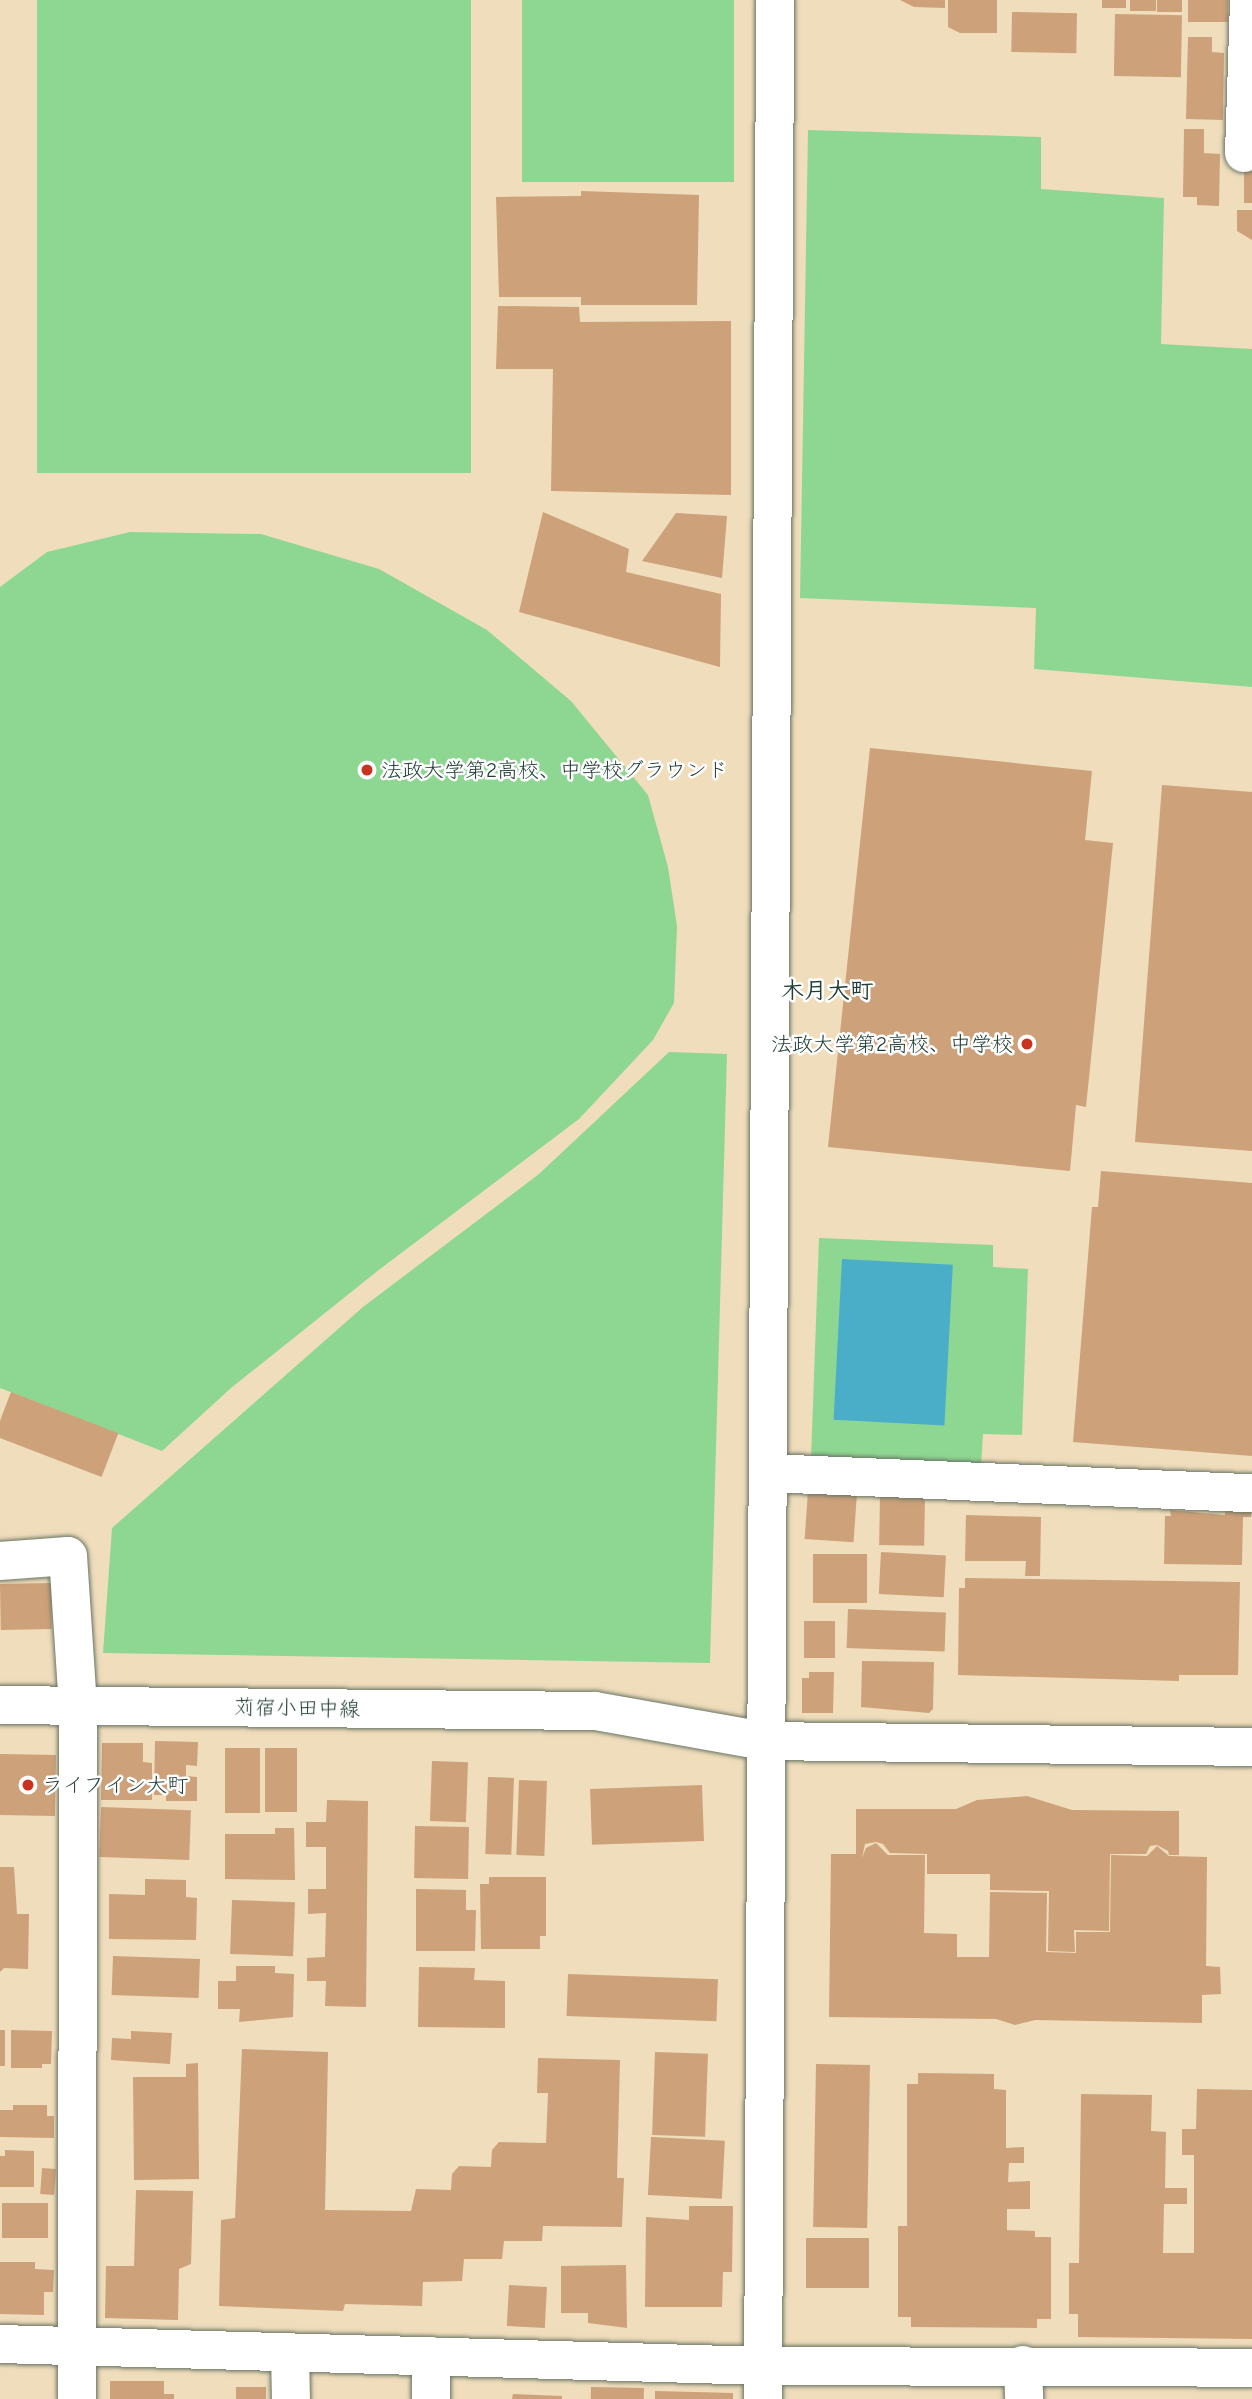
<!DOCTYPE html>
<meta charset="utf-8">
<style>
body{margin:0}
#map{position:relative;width:1252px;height:2399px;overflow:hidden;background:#f0ddbc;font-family:"Comic Neue","Klee One",sans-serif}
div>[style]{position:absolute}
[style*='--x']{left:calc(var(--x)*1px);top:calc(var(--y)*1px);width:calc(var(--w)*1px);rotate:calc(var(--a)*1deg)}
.green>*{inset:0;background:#8ed792;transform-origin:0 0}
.water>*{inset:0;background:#4aaec9;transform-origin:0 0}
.building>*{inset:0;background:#cda17a;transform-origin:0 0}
.roads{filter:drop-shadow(0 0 2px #687564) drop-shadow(0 0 2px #687564)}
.minor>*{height:38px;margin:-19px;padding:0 19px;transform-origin:19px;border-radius:19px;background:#fff}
.dots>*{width:19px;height:19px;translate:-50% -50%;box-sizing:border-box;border:4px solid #fff;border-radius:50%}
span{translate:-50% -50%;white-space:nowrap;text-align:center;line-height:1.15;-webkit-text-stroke:5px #fff;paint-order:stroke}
.poi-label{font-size:21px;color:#1f3d34}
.left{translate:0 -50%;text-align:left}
.right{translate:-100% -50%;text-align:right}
.street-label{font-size:21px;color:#1f3d34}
.neighbourhood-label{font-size:23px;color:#1f3d34;font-weight:700}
</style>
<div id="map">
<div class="green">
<div style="left:37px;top:0;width:434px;height:473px"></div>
<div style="left:522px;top:0;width:212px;height:182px"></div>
<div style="clip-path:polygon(808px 130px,1041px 137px,1041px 189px,1164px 198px,1161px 344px,1252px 349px,1252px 687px,1034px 669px,1036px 608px,800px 598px)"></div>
<div style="clip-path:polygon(130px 532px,261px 534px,379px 569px,487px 630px,571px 701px,648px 795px,668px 867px,677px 926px,674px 1003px,653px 1040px,579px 1119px,380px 1269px,231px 1388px,162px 1451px,0 1388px,0 587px,47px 552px)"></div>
<div style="clip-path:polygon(669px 1052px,727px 1054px,710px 1663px,103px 1653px,112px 1528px,363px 1307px,539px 1174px)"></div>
<div style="clip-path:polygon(819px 1238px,993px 1245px,993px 1267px,1028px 1269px,1022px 1435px,983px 1434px,981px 1466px,811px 1459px)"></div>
</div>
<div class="water">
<div style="left:842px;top:1259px;width:111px;height:161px;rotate:3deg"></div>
</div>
<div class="building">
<div style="clip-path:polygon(900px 0,945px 0,945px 8px,914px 7px)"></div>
<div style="clip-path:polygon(948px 0,997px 0,997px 33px,960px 33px,948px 27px)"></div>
<div style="left:1102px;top:0;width:24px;height:8px"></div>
<div style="left:1130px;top:0;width:26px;height:11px"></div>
<div style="left:1157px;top:0;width:25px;height:12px"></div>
<div style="left:1188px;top:0;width:40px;height:22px"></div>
<div style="left:1012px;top:12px;width:65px;height:40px;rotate:1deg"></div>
<div style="left:1115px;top:14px;width:67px;height:62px;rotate:1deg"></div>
<div style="clip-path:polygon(1188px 37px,1212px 37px,1212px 52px,1224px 53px,1223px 120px,1186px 119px)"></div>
<div style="clip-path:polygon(1184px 129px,1204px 129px,1204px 153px,1220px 154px,1219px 206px,1197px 205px,1197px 197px,1183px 197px)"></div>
<div style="left:1244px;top:161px;width:8px;height:42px"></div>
<div style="clip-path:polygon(581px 191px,699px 195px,697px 305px,581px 305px,581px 297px,499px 297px,496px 197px,581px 196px)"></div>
<div style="clip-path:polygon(1237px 210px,1252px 210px,1252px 240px,1237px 231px)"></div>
<div style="clip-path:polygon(498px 306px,579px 307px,580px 322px,731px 321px,731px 495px,551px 491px,553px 369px,496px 369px)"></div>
<div style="clip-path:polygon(543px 512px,629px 549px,626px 572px,721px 594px,720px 667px,519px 612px)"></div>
<div style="clip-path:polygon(676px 513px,727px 516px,722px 578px,642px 561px)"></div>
<div style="clip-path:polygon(870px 748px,1092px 771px,1085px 840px,1113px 843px,1086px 1107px,1076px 1105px,1070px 1171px,828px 1147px)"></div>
<div style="clip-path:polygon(1162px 785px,1252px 792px,1252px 1151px,1135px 1142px)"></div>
<div style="clip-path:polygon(1101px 1171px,1252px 1183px,1252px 1456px,1073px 1442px,1092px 1207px,1098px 1207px)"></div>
<div style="left:11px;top:1392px;width:115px;height:47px;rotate:21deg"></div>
<div style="left:808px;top:1491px;width:49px;height:48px;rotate:4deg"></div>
<div style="left:880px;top:1496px;width:45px;height:49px;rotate:1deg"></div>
<div style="clip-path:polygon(1225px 1507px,1251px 1508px,1251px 1517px,1243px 1517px,1242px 1565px,1164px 1564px,1165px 1516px,1171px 1516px,1170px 1510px,1225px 1515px)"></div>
<div style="clip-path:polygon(966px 1515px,1041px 1517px,1040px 1576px,1025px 1576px,1026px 1561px,965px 1561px)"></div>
<div style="left:881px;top:1552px;width:65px;height:42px;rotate:3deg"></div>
<div style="left:813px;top:1554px;width:54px;height:49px"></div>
<div style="clip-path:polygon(965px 1578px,1240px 1582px,1238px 1675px,1179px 1675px,1179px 1681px,958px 1675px,959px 1588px,965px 1588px)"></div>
<div style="left:51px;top:1583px;width:46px;height:51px;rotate:89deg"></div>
<div style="left:848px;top:1609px;width:98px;height:39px;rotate:2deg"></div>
<div style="left:804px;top:1621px;width:31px;height:37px"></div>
<div style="clip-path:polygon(862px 1661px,934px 1662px,933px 1709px,929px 1713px,861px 1707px)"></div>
<div style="clip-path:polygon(809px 1672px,834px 1672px,833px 1713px,802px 1713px,802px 1678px,809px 1678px)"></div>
<div style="clip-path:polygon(155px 1741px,198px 1742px,197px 1766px,186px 1765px,186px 1776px,197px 1777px,197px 1801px,166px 1801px,166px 1795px,154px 1795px)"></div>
<div style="clip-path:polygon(102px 1743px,143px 1743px,143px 1762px,152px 1763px,152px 1800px,101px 1800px)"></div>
<div style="left:225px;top:1748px;width:35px;height:65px"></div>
<div style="left:265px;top:1748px;width:32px;height:64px"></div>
<div style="left:0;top:1754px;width:56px;height:61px;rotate:1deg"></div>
<div style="left:432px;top:1761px;width:36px;height:60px;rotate:2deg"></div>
<div style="left:488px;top:1777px;width:26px;height:77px;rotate:2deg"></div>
<div style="left:519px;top:1780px;width:28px;height:75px;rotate:2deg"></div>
<div style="left:702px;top:1785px;width:56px;height:112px;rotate:88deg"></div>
<div style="clip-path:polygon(1027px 1796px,1072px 1810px,1179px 1811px,1179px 1855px,1169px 1855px,1168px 1851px,1157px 1845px,1150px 1846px,1146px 1854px,1110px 1854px,1109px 1931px,1074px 1930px,1075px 1952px,1048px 1951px,1049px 1891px,990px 1890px,990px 1874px,927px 1874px,927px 1854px,890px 1853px,883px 1844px,876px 1842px,865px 1844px,862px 1858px,866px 1848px,876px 1843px,888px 1855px,925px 1855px,924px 1933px,957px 1934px,957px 1957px,989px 1957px,990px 1892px,1047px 1893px,1046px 1952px,1076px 1953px,1076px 1932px,1110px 1932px,1111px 1855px,1147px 1856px,1157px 1846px,1169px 1856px,1207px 1857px,1206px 1966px,1220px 1967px,1221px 1994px,1202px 1995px,1202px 2023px,1035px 2020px,1015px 2025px,996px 2019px,829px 2017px,831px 1854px,856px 1854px,856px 1809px,956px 1809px,977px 1800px)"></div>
<div style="clip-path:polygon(327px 1800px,368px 1801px,366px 2007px,325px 2006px,326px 1981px,307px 1981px,307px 1958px,325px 1957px,326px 1913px,308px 1914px,308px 1889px,326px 1889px,326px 1847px,306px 1847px,306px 1822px,326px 1822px)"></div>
<div style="left:101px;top:1807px;width:90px;height:50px;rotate:2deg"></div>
<div style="left:415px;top:1826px;width:54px;height:52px;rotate:1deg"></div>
<div style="clip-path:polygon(275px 1828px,294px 1828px,295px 1880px,225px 1879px,225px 1834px,275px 1834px)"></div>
<div style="clip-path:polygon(0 1867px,14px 1867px,17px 1914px,29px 1914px,28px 1969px,4px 1968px,0 1972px)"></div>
<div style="clip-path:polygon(489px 1877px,546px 1877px,546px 1936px,540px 1936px,540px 1949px,481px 1949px,480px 1884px,489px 1884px)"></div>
<div style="clip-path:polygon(145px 1879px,186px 1880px,186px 1897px,197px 1898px,196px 1940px,109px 1939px,109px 1894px,145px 1895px)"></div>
<div style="clip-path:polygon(416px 1889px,466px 1890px,466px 1910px,476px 1910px,475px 1951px,416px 1951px)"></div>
<div style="left:232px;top:1900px;width:63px;height:54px;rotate:2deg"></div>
<div style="left:113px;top:1956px;width:87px;height:39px;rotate:2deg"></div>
<div style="clip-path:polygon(236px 1966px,275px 1966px,275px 1973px,294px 1974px,293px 2017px,239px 2022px,240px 2009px,218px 2009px,218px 1981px,236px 1981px)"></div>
<div style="clip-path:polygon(419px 1967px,475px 1968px,474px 1980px,505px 1981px,505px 2028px,418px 2027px)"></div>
<div style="left:568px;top:1974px;width:150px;height:42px;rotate:2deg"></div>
<div style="left:0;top:2030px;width:5px;height:36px"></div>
<div style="clip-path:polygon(11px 2030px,52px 2031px,51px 2064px,42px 2064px,42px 2068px,11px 2068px)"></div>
<div style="clip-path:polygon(131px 2031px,172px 2033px,170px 2064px,111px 2060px,112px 2038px,131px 2039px)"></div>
<div style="clip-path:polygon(242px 2049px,328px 2052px,325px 2210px,411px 2211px,416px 2189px,451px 2190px,452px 2174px,459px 2166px,491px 2167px,492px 2150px,499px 2142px,546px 2143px,548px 2093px,537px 2093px,538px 2058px,620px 2060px,617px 2178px,624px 2178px,622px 2227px,543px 2226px,542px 2241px,504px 2241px,502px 2259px,464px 2259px,462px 2281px,423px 2282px,422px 2306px,345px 2304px,343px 2311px,219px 2306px,221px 2220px,235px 2218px)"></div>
<div style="left:655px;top:2052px;width:53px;height:83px;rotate:2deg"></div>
<div style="clip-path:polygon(198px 2063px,199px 2179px,134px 2180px,133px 2077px,186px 2077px,186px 2064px)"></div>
<div style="left:816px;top:2064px;width:54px;height:163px;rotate:1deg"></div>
<div style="clip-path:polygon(918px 2073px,994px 2074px,994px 2089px,1006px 2090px,1006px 2148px,1024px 2147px,1024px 2163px,1009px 2163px,1008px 2182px,1030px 2181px,1030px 2209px,1007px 2209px,1007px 2230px,1035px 2231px,1035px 2237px,1051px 2237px,1051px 2319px,1037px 2319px,1037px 2328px,911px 2327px,911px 2317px,898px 2317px,898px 2226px,907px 2226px,907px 2084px,918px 2084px)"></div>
<div style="clip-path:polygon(1197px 2089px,1252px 2090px,1252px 2339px,1078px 2337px,1078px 2314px,1069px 2314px,1069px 2263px,1079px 2263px,1081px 2094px,1152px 2095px,1151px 2131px,1166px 2132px,1165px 2188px,1187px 2188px,1187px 2204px,1164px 2204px,1163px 2253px,1194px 2253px,1194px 2155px,1182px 2155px,1182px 2129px,1196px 2129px)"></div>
<div style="clip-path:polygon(13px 2105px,47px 2105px,47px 2116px,54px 2116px,54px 2138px,0 2137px,0 2110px,13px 2110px)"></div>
<div style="left:651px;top:2137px;width:74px;height:58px;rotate:3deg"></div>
<div style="clip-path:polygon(5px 2150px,34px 2151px,34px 2187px,0 2187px,0 2156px,5px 2156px)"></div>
<div style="left:42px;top:2168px;width:14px;height:26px;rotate:4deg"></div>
<div style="clip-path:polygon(136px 2190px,193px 2191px,191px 2264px,179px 2269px,178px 2320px,105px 2318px,106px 2266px,134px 2266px)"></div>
<div style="left:2px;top:2203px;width:46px;height:35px"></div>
<div style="clip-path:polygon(689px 2206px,733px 2206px,732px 2272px,723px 2272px,722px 2307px,645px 2307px,646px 2217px,689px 2220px)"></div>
<div style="left:806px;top:2238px;width:63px;height:50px"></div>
<div style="clip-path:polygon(0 2262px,35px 2262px,35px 2269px,54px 2270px,53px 2292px,44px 2292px,44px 2315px,0 2314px)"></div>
<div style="clip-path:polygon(626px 2265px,627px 2328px,588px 2323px,588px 2313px,561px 2313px,561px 2266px)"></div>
<div style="left:509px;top:2285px;width:38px;height:41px;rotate:3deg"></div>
<div style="clip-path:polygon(110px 2381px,164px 2381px,164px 2394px,174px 2394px,174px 2399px,110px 2399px)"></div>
<div style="left:266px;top:2387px;width:12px;height:30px;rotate:90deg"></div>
<div style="left:591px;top:2387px;width:53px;height:12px;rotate:1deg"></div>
<div style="clip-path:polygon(655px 2391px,733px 2393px,733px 2399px,655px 2399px)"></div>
<div style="clip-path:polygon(513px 2394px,562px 2396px,562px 2399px,512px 2399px)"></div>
</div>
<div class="roads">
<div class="minor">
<div style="--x:1244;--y:153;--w:153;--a:-88.1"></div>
<div style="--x:768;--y:1473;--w:484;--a:2.4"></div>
<div style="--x:0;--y:1561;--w:68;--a:-4.2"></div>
<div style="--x:68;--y:1556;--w:149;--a:86.2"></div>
<div style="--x:78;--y:1705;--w:694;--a:90.08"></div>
<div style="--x:0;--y:1705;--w:595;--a:0.58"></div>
<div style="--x:595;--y:1711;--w:171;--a:10.1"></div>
<div style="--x:763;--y:1741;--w:489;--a:0.7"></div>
<div style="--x:0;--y:2344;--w:763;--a:1.65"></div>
<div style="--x:763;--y:2366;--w:489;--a:0.2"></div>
<div style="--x:290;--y:2353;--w:46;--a:88.8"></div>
<div style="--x:431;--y:2356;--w:43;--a:90"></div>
<div style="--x:1023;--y:2365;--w:34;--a:88"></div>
<div style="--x:763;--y:2399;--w:2399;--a:-89.71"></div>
</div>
</div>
<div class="dots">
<div style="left:367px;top:770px;background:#c8321e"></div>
<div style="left:1027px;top:1044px;background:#c8321e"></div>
<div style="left:28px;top:1785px;background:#c8321e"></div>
</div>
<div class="poi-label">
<span class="left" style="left:381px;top:770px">法政大学第2高校、中学校グラウンド</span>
<span class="right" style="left:1013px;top:1044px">法政大学第2高校、中学校</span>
<span class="left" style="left:42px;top:1785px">ライフイン大町</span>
</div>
<div class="street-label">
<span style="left:297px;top:1708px;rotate:1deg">苅宿小田中線</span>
</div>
<div class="neighbourhood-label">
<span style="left:827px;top:991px">木月大町</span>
</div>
</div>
